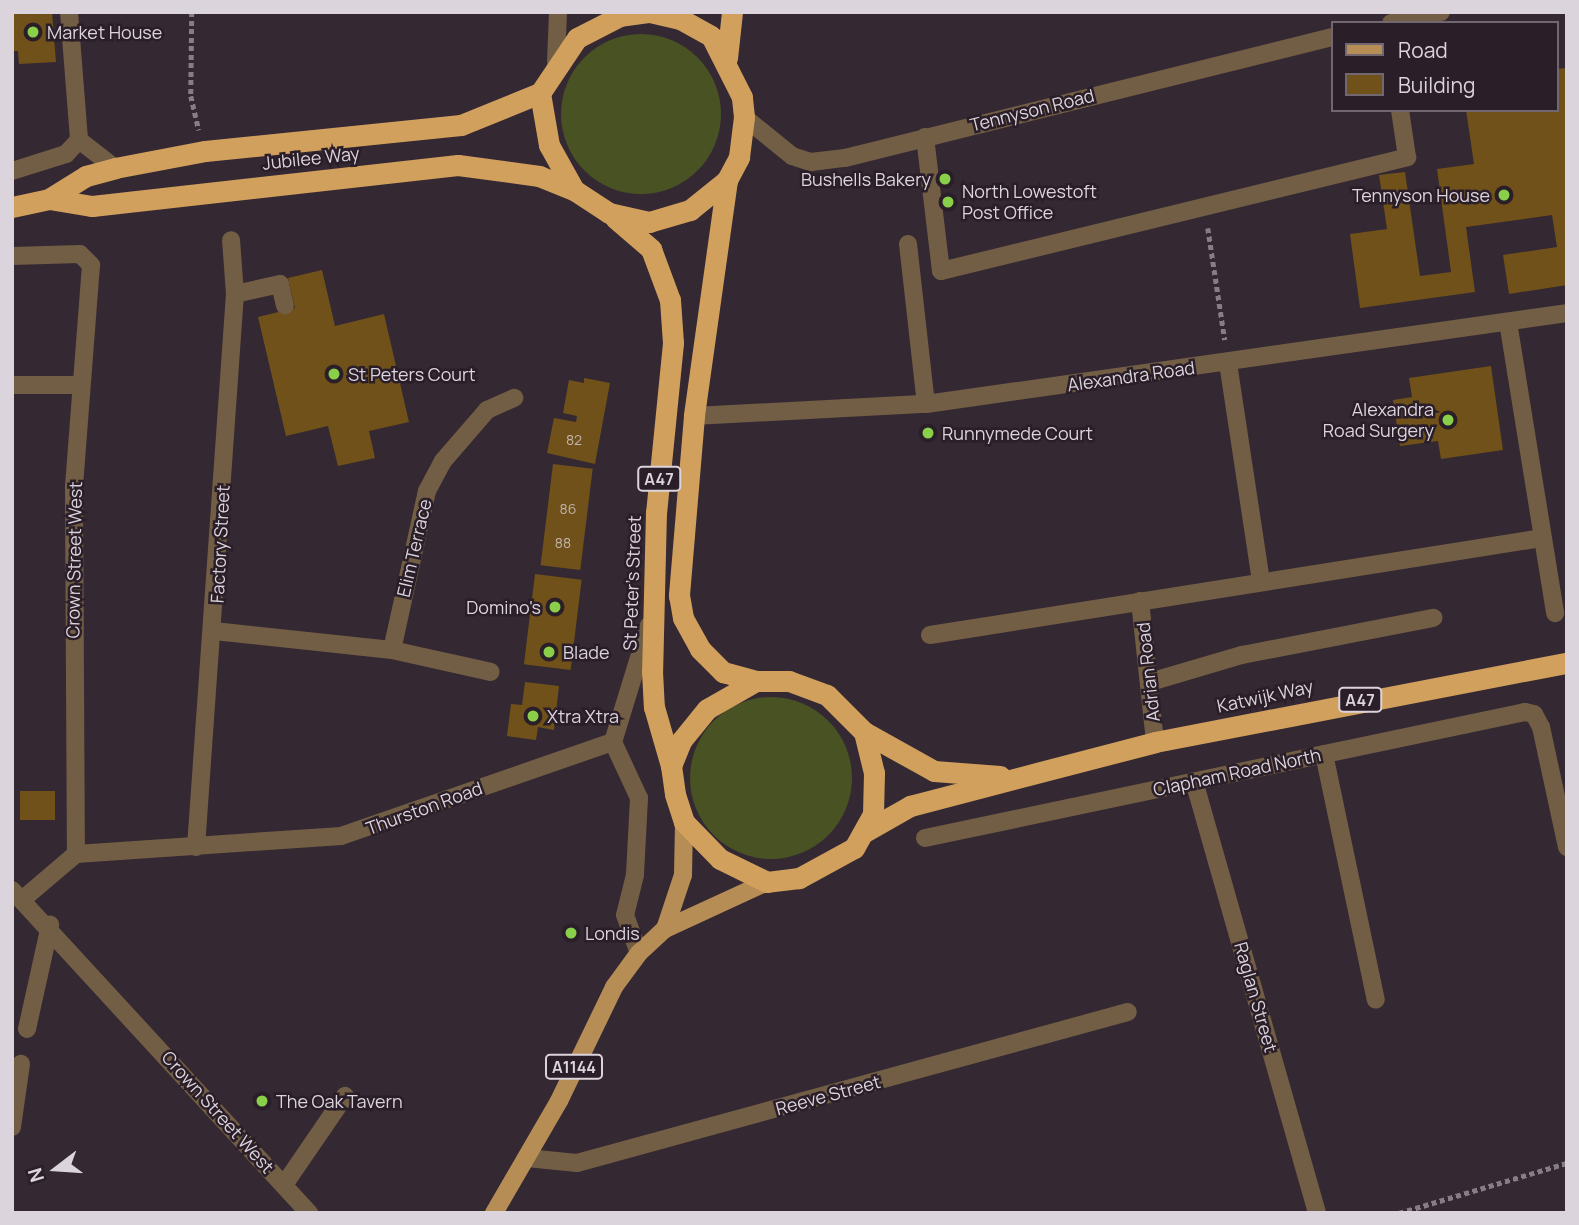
<!DOCTYPE html>
<style>
body{margin:0}
#map{position:relative;width:1579px;height:1225px;overflow:hidden;background:#342833;font-family:Manrope,sans-serif}
div>[style]{position:absolute}
[style*='--x']{left:calc(var(--x)*1px);top:calc(var(--y)*1px);width:calc(var(--w)*1px);rotate:calc(var(--a)*1deg)}
.green>*{inset:0;background:#485222}
.round{border-radius:50%}
.building>*{inset:0;background:#705119;transform-origin:0 0}
.path>*{height:4.5px;margin-top:-2.25px;transform-origin:0;background:repeating-linear-gradient(90deg,#877d87 0 5px,transparent 0 8.5px)}
.minor>*{height:18px;margin:-9px;padding:0 9px;transform-origin:9px;border-radius:9px;background:#725e44}
.major>*{height:18px;margin:-9px;padding:0 9px;transform-origin:9px;border-radius:9px;background:#b78d56}
.highway>*{height:21px;margin:-10.5px;padding:0 10.5px;transform-origin:10.5px;border-radius:10.5px;background:#d2a05d}
.dots>*{width:19px;height:19px;translate:-50% -50%;box-sizing:border-box;border:4px solid #2a1e29;border-radius:50%}
span{translate:-50% -50%;white-space:nowrap;text-align:center;line-height:1.15;-webkit-text-stroke:5px #2a1e29;paint-order:stroke}
.number-label{font-size:14px;color:#c1b3ab}
.number-label span{-webkit-text-stroke-width:0}
.shield-label span{padding:2px 5px;background:#2a1e29;border:2px solid;border-radius:5px;-webkit-text-stroke-width:0}
.shield-label{font-size:16px;color:#dcd4dc;font-weight:700}
.poi-label{font-size:18px;color:#dcd4dc}
.left{translate:0 -50%;text-align:left}
.right{translate:-100% -50%;text-align:right}
.street-label{font-size:18px;color:#dcd4dc}
.frame{position:absolute;inset:0;border:14px solid #dcd4dc;pointer-events:none}
.legend{position:absolute;left:1331px;top:21px;width:228px;height:91px;box-sizing:border-box;background:#2a1e29;border:2px solid #716771;margin:0;padding:9px 12px;list-style:none;font-size:21px;color:#dcd4dc}
.legend li{display:flex;align-items:center;gap:14px;height:35px}
.legend b{width:35px;border:2px solid #716771}
.north{position:absolute;left:21px;top:1134px;width:70px;height:70px;-webkit-text-stroke:5px #2a1e29;paint-order:stroke;rotate:253deg;font-size:19px;font-weight:700;line-height:28px;text-align:center;color:#dcd4dc}
.north::after{content:'';display:block;margin:auto;width:24px;height:32px;background:#dcd4dc;clip-path:polygon(50% 0,100% 100%,50% 72%,0 100%)}
</style>
<div id="map">
<div class="green">
<div class="round" style="left:561px;top:34px;width:160px;height:160px"></div>
<div class="round" style="left:690px;top:697px;width:162px;height:162px"></div>
</div>
<div class="building">
<div style="clip-path:polygon(12px 12px,52px 12px,56px 62px,19px 64px,18px 51px,12px 51px)"></div>
<div style="clip-path:polygon(1567px 68px,1567px 285px,1509px 294px,1503px 255px,1557px 247px,1552px 215px,1466px 227px,1475px 292px,1360px 308px,1350px 234px,1387px 229px,1379px 175px,1405px 172px,1420px 276px,1451px 272px,1437px 169px,1474px 164px,1466px 110px,1556px 110px,1556px 69px)"></div>
<div style="clip-path:polygon(322px 270px,335px 326px,384px 314px,409px 422px,369px 431px,375px 458px,338px 466px,328px 426px,286px 436px,258px 317px,295px 308px,288px 278px)"></div>
<div style="clip-path:polygon(1491px 366px,1503px 450px,1441px 459px,1438px 441px,1400px 446px,1393px 400px,1412px 397px,1409px 378px)"></div>
<div style="clip-path:polygon(584px 378px,610px 383px,595px 464px,547px 453px,554px 418px,576px 422px,577px 416px,563px 413px,569px 380px,584px 383px)"></div>
<div style="left:553px;top:464px;width:40px;height:102px;rotate:7deg"></div>
<div style="left:535px;top:574px;width:47px;height:91px;rotate:7deg"></div>
<div style="clip-path:polygon(525px 682px,559px 686px,554px 730px,538px 727px,536px 740px,507px 736px,511px 704px,522px 705px)"></div>
<div style="left:55px;top:791px;width:29px;height:35px;rotate:90deg"></div>
</div>
<div class="path">
<div style="--x:192;--y:12;--w:84;--a:90.7"></div>
<div style="--x:191;--y:96;--w:35;--a:77"></div>
<div style="--x:1208;--y:228;--w:113;--a:81.4"></div>
<div style="--x:1399;--y:1213;--w:175;--a:-16.6"></div>
</div>
<div class="minor">
<div style="--x:69;--y:12;--w:128;--a:85.5"></div>
<div style="--x:1391;--y:23;--w:51;--a:-12.4"></div>
<div style="--x:556;--y:62;--w:50;--a:-87.7"></div>
<div style="--x:744;--y:117;--w:62;--a:39.1"></div>
<div style="--x:792;--y:156;--w:20;--a:18"></div>
<div style="--x:811;--y:162;--w:34;--a:-7"></div>
<div style="--x:845;--y:158;--w:502;--a:-13.95"></div>
<div style="--x:925;--y:137;--w:135;--a:83.2"></div>
<div style="--x:941;--y:271;--w:480;--a:-13.7"></div>
<div style="--x:1407;--y:157;--w:48;--a:-98.5"></div>
<div style="--x:79;--y:140;--w:46;--a:37.9"></div>
<div style="--x:12;--y:171;--w:57;--a:-17.5"></div>
<div style="--x:66;--y:154;--w:19;--a:-47"></div>
<div style="--x:908;--y:244;--w:161;--a:83.6"></div>
<div style="--x:12;--y:256;--w:68;--a:-1.7"></div>
<div style="--x:80;--y:254;--w:16;--a:45"></div>
<div style="--x:91;--y:265;--w:224;--a:94.4"></div>
<div style="--x:74;--y:488;--w:366;--a:89.7"></div>
<div style="--x:235;--y:294;--w:46;--a:-12.5"></div>
<div style="--x:280;--y:284;--w:22;--a:77"></div>
<div style="--x:1508;--y:322;--w:295;--a:80.8"></div>
<div style="--x:1228;--y:363;--w:220;--a:81.4"></div>
<div style="--x:12;--y:385;--w:67;--a:0"></div>
<div style="--x:694;--y:416;--w:232;--a:-3"></div>
<div style="--x:926;--y:404;--w:647;--a:-8.08"></div>
<div style="--x:1140;--y:601;--w:142;--a:83.9"></div>
<div style="--x:214;--y:631;--w:179;--a:6.1"></div>
<div style="--x:392;--y:650;--w:101;--a:12.5"></div>
<div style="--x:930;--y:635;--w:620;--a:-9.01"></div>
<div style="--x:392;--y:650;--w:163;--a:-77.6"></div>
<div style="--x:427;--y:491;--w:34;--a:-62"></div>
<div style="--x:443;--y:461;--w:67;--a:-49.2"></div>
<div style="--x:487;--y:410;--w:30;--a:-24"></div>
<div style="--x:1150;--y:682;--w:96;--a:-16.4"></div>
<div style="--x:1242;--y:655;--w:195;--a:-11"></div>
<div style="--x:613;--y:742;--w:62;--a:65.1"></div>
<div style="--x:639;--y:798;--w:77;--a:93"></div>
<div style="--x:635;--y:875;--w:41;--a:104"></div>
<div style="--x:625;--y:915;--w:40;--a:69.8"></div>
<div style="--x:613;--y:742;--w:122;--a:-72.9"></div>
<div style="--x:1324;--y:754;--w:251;--a:78.1"></div>
<div style="--x:1194;--y:781;--w:449;--a:74.1"></div>
<div style="--x:925;--y:838;--w:613;--a:-11.86"></div>
<div style="--x:1525;--y:712;--w:9;--a:13"></div>
<div style="--x:1534;--y:714;--w:15;--a:62"></div>
<div style="--x:1541;--y:727;--w:123;--a:77.8"></div>
<div style="--x:196;--y:847;--w:554;--a:-85.97"></div>
<div style="--x:235;--y:294;--w:54;--a:-94.2"></div>
<div style="--x:12;--y:890;--w:439;--a:47.4"></div>
<div style="--x:23;--y:899;--w:70;--a:-40.3"></div>
<div style="--x:76;--y:854;--w:266;--a:-3.9"></div>
<div style="--x:341;--y:836;--w:288;--a:-19.1"></div>
<div style="--x:27;--y:1029;--w:107;--a:-77.5"></div>
<div style="--x:12;--y:1127;--w:64;--a:-81.9"></div>
<div style="--x:527;--y:1158;--w:50;--a:5.7"></div>
<div style="--x:577;--y:1163;--w:571;--a:-15.33"></div>
<div style="--x:284;--y:1185;--w:108;--a:-55.6"></div>
</div>
<div class="major">
<div style="--x:665;--y:929;--w:57;--a:-71.6"></div>
<div style="--x:683;--y:875;--w:53;--a:-88.9"></div>
<div style="--x:494;--y:1213;--w:129;--a:-59.9"></div>
<div style="--x:559;--y:1101;--w:127;--a:-64.2"></div>
<div style="--x:614;--y:987;--w:42;--a:-53.7"></div>
<div style="--x:639;--y:953;--w:35;--a:-43"></div>
<div style="--x:665;--y:929;--w:112;--a:-24.7"></div>
</div>
<div class="highway">
<div style="--x:648;--y:12;--w:28;--a:172"></div>
<div style="--x:620;--y:16;--w:48;--a:152.9"></div>
<div style="--x:577;--y:38;--w:66;--a:123.9"></div>
<div style="--x:540;--y:93;--w:53;--a:80.2"></div>
<div style="--x:549;--y:145;--w:51;--a:60.9"></div>
<div style="--x:574;--y:190;--w:42;--a:33.3"></div>
<div style="--x:609;--y:213;--w:41;--a:12.7"></div>
<div style="--x:649;--y:222;--w:43;--a:-16.3"></div>
<div style="--x:690;--y:210;--w:48;--a:-39"></div>
<div style="--x:727;--y:180;--w:26;--a:-62"></div>
<div style="--x:739;--y:157;--w:40;--a:-82.9"></div>
<div style="--x:744;--y:117;--w:20;--a:-96"></div>
<div style="--x:742;--y:97;--w:68;--a:-116.9"></div>
<div style="--x:711;--y:36;--w:35;--a:-151"></div>
<div style="--x:680;--y:19;--w:31;--a:-167"></div>
<div style="--x:727;--y:58;--w:46;--a:-83.8"></div>
<div style="--x:727;--y:180;--w:238;--a:98"></div>
<div style="--x:694;--y:416;--w:180;--a:94.8"></div>
<div style="--x:679;--y:595;--w:23;--a:80"></div>
<div style="--x:683;--y:618;--w:35;--a:61"></div>
<div style="--x:700;--y:649;--w:33;--a:45"></div>
<div style="--x:723;--y:672;--w:34;--a:15"></div>
<div style="--x:49;--y:199;--w:44;--a:-31.9"></div>
<div style="--x:86;--y:176;--w:30;--a:-15"></div>
<div style="--x:115;--y:168;--w:92;--a:-10.7"></div>
<div style="--x:205;--y:151;--w:257;--a:-5.8"></div>
<div style="--x:461;--y:125;--w:85;--a:-22.1"></div>
<div style="--x:12;--y:207;--w:38;--a:-12"></div>
<div style="--x:49;--y:199;--w:44;--a:9.2"></div>
<div style="--x:92;--y:206;--w:368;--a:-6.4"></div>
<div style="--x:458;--y:165;--w:82;--a:7.7"></div>
<div style="--x:539;--y:176;--w:38;--a:22"></div>
<div style="--x:615;--y:218;--w:48;--a:40.7"></div>
<div style="--x:651;--y:249;--w:54;--a:69.6"></div>
<div style="--x:670;--y:300;--w:43;--a:86"></div>
<div style="--x:673;--y:343;--w:170;--a:95.7"></div>
<div style="--x:656;--y:512;--w:159;--a:91.4"></div>
<div style="--x:652;--y:671;--w:36;--a:87"></div>
<div style="--x:654;--y:707;--w:61;--a:73.9"></div>
<div style="--x:756;--y:681;--w:33;--a:0"></div>
<div style="--x:789;--y:681;--w:40;--a:20.2"></div>
<div style="--x:827;--y:695;--w:52;--a:45"></div>
<div style="--x:864;--y:732;--w:42;--a:76.3"></div>
<div style="--x:874;--y:773;--w:41;--a:91.4"></div>
<div style="--x:873;--y:814;--w:39;--a:119"></div>
<div style="--x:854;--y:848;--w:63;--a:151.4"></div>
<div style="--x:799;--y:878;--w:32;--a:173"></div>
<div style="--x:767;--y:882;--w:52;--a:-153.9"></div>
<div style="--x:720;--y:859;--w:52;--a:-134.2"></div>
<div style="--x:684;--y:822;--w:29;--a:-108"></div>
<div style="--x:675;--y:794;--w:28;--a:-98"></div>
<div style="--x:671;--y:766;--w:27;--a:-68"></div>
<div style="--x:681;--y:741;--w:41;--a:-50.9"></div>
<div style="--x:707;--y:709;--w:56;--a:-29.7"></div>
<div style="--x:864;--y:732;--w:80;--a:29.1"></div>
<div style="--x:934;--y:771;--w:66;--a:4.3"></div>
<div style="--x:866;--y:831;--w:51;--a:-29.6"></div>
<div style="--x:910;--y:806;--w:253;--a:-14.6"></div>
<div style="--x:1155;--y:742;--w:420;--a:-10.9"></div>
</div>
<div class="dots">
<div style="left:33px;top:32px;background:#89cf49"></div>
<div style="left:945px;top:179px;background:#89cf49"></div>
<div style="left:1504px;top:195px;background:#89cf49"></div>
<div style="left:948px;top:202px;background:#89cf49"></div>
<div style="left:334px;top:374px;background:#89cf49"></div>
<div style="left:1448px;top:420px;background:#89cf49"></div>
<div style="left:928px;top:433px;background:#89cf49"></div>
<div style="left:555px;top:607px;background:#89cf49"></div>
<div style="left:549px;top:652px;background:#89cf49"></div>
<div style="left:533px;top:716px;background:#89cf49"></div>
<div style="left:571px;top:933px;background:#89cf49"></div>
<div style="left:262px;top:1101px;background:#89cf49"></div>
</div>
<div class="number-label">
<span style="left:574px;top:440px">82</span>
<span style="left:568px;top:509px">86</span>
<span style="left:563px;top:543px">88</span>
</div>
<div class="shield-label">
<span style="left:659px;top:479px">A47</span>
<span style="left:1360px;top:700px">A47</span>
<span style="left:574px;top:1067px">A1144</span>
</div>
<div class="poi-label">
<span class="left" style="left:47px;top:32px">Market House</span>
<span class="right" style="left:931px;top:179px">Bushells Bakery</span>
<span class="left" style="left:962px;top:202px">North Lowestoft<br>Post Office</span>
<span class="right" style="left:1490px;top:195px">Tennyson House</span>
<span class="left" style="left:348px;top:374px">St Peters Court</span>
<span class="right" style="left:1434px;top:420px">Alexandra<br>Road Surgery</span>
<span class="left" style="left:942px;top:433px">Runnymede Court</span>
<span class="right" style="left:541px;top:607px">Domino's</span>
<span class="left" style="left:563px;top:652px">Blade</span>
<span class="left" style="left:547px;top:716px">Xtra Xtra</span>
<span class="left" style="left:585px;top:933px">Londis</span>
<span class="left" style="left:276px;top:1101px">The Oak Tavern</span>
</div>
<div class="street-label">
<span style="left:1032px;top:110px;rotate:-14deg">Tennyson Road</span>
<span style="left:311px;top:158px;rotate:-6deg">Jubilee Way</span>
<span style="left:1131px;top:376px;rotate:-8deg">Alexandra Road</span>
<span style="left:220px;top:544px;rotate:-87deg">Factory Street</span>
<span style="left:414px;top:548px;rotate:-77deg">Elim Terrace</span>
<span style="left:74px;top:560px;rotate:-89deg">Crown Street West</span>
<span style="left:632px;top:583px;rotate:-88deg">St Peter's Street</span>
<span style="left:1148px;top:672px;rotate:-96deg">Adrian Road</span>
<span style="left:1265px;top:696px;rotate:-12deg">Katwijk Way</span>
<span style="left:1237px;top:772px;rotate:-12deg">Clapham Road North</span>
<span style="left:424px;top:808px;rotate:-20deg">Thurston Road</span>
<span style="left:1256px;top:997px;rotate:74deg">Raglan Street</span>
<span style="left:828px;top:1095px;rotate:-15deg">Reeve Street</span>
<span style="left:218px;top:1112px;rotate:48deg">Crown Street West</span>
</div>
<div class="frame"></div>
<ul class="legend">
<li><b style="height:9px;background:#b78d56"></b>Road</li>
<li><b style="height:19px;background:#705119"></b>Building</li>
</ul>
<div class="north">N</div>
</div>
